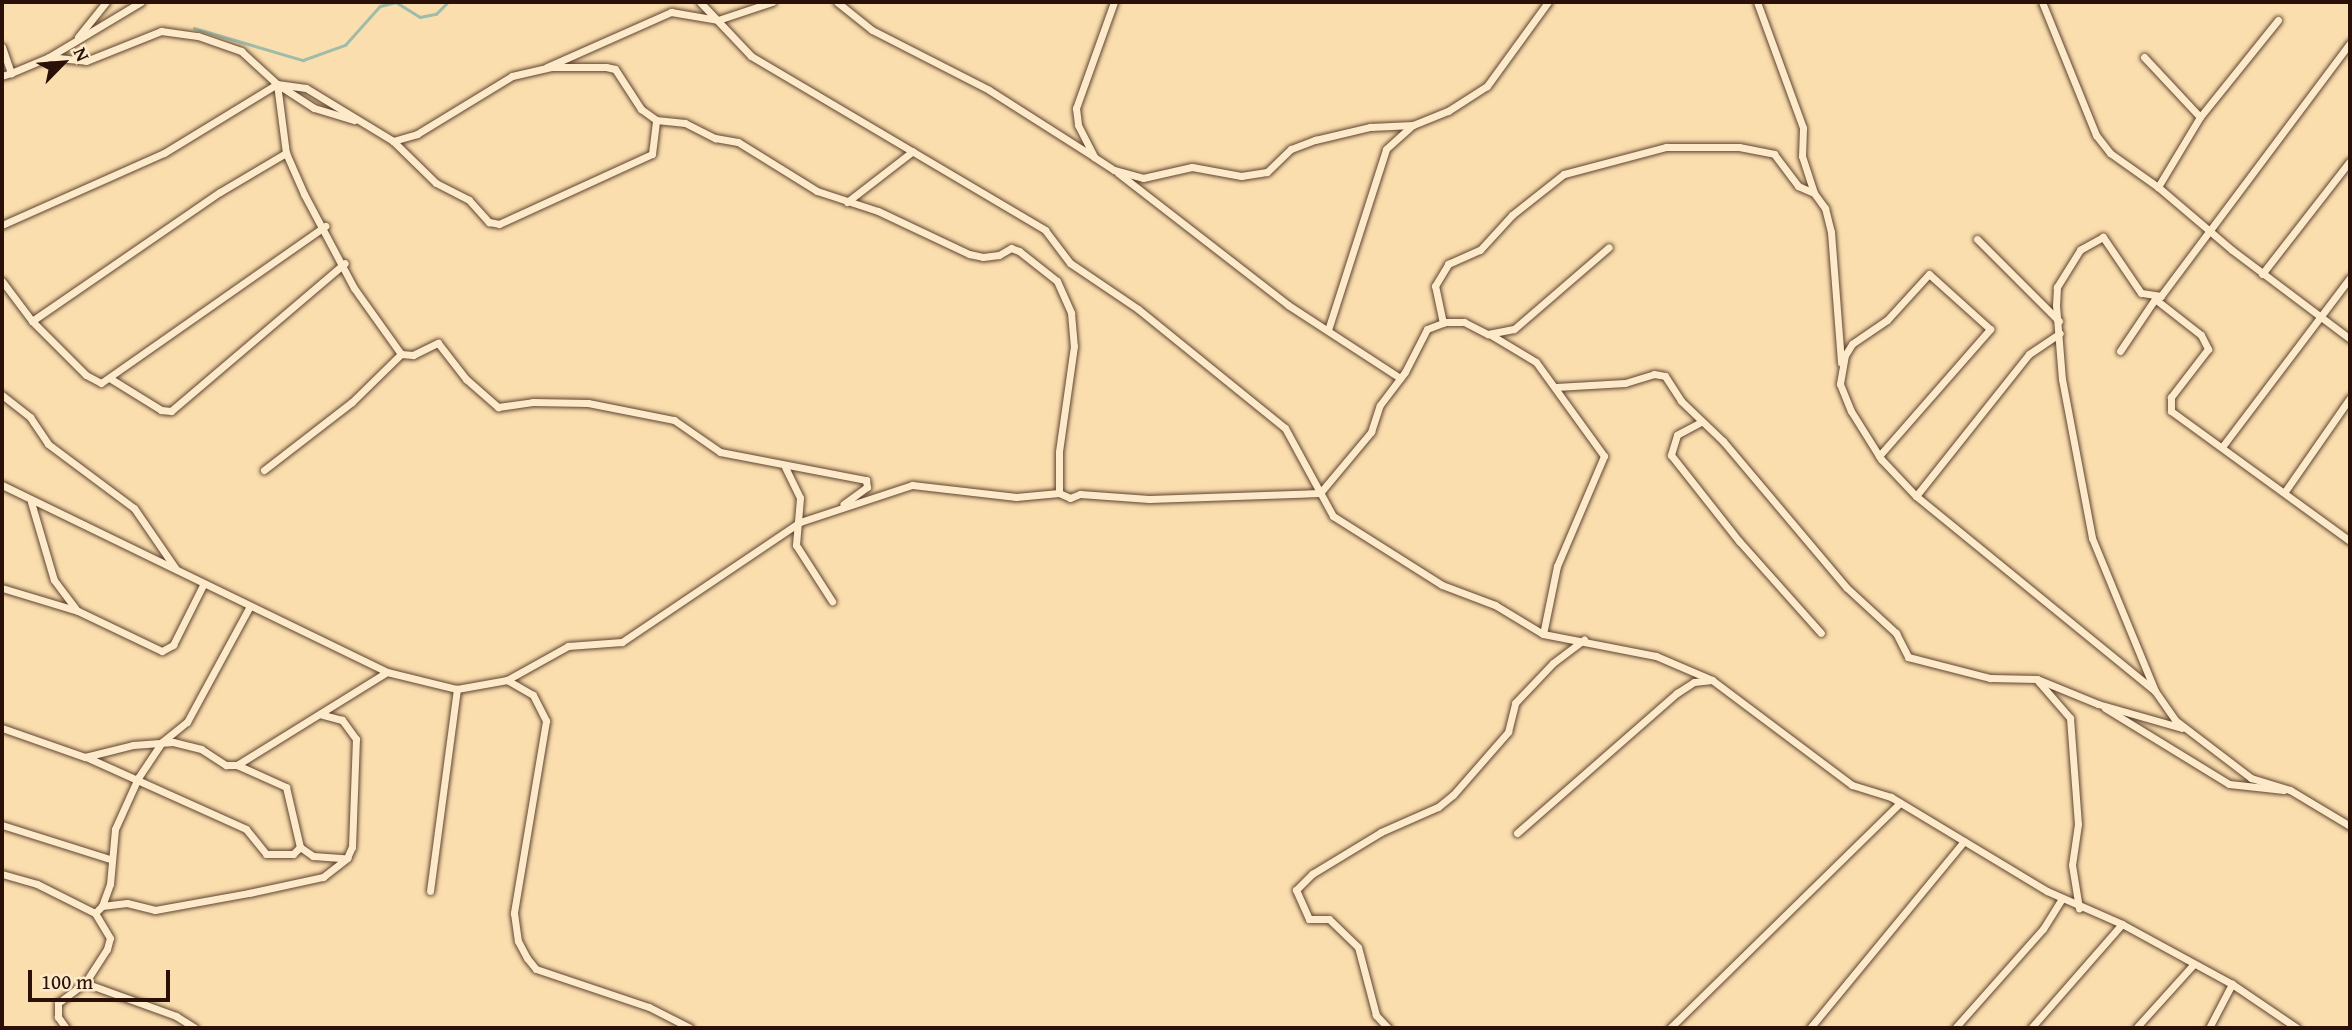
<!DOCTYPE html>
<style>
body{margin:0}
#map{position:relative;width:2352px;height:1030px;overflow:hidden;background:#fbdeae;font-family:"Gentium Book Plus",serif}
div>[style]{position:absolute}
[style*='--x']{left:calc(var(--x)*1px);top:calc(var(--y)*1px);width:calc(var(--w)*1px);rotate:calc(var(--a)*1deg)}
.stream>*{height:2.5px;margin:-1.25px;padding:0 1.25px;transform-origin:1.25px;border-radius:1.25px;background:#9fbcab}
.roads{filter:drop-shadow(0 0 2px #5e4431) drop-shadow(0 0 2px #5e4431)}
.minor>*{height:7px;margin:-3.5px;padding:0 3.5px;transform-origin:3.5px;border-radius:3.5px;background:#fceaca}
span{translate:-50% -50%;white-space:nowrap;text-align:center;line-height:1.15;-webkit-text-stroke:6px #fceaca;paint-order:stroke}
.frame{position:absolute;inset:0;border:4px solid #2a1007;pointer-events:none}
.north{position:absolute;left:28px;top:28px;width:70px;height:70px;-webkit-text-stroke:5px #fceaca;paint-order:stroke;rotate:65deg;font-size:19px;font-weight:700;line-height:28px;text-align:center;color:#2a1007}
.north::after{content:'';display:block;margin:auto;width:24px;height:32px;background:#2a1007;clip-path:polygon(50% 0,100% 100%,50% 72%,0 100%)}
.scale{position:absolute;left:28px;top:970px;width:142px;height:32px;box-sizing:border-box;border:4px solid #2a1007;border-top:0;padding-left:9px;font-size:21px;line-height:24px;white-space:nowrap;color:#2a1007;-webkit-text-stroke:5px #fceaca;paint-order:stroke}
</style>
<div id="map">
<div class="stream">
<div style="--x:194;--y:28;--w:114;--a:16.4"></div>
<div style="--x:303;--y:60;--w:45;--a:-19.7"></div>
<div style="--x:345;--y:45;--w:52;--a:-48.1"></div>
<div style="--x:380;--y:6;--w:16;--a:-14"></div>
<div style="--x:396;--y:2;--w:28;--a:32"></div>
<div style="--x:420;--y:17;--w:16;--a:-11"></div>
<div style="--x:436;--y:14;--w:17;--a:-45"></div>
</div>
<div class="roads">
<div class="minor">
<div style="--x:700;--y:2;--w:74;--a:46.6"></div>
<div style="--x:751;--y:56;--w:342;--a:30.6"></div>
<div style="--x:1045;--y:230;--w:41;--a:52.9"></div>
<div style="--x:1070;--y:263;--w:82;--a:34.1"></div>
<div style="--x:1138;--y:309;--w:189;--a:39"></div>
<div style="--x:1285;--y:428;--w:100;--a:61.4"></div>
<div style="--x:1333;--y:516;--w:129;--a:32.3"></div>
<div style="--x:1442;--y:585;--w:57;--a:20.7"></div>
<div style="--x:1495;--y:605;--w:56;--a:31.1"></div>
<div style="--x:837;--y:2;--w:45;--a:38.7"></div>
<div style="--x:872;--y:30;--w:131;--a:27.1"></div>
<div style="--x:989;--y:90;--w:125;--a:32.5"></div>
<div style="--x:1114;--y:2;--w:113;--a:109.7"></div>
<div style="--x:1076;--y:108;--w:17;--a:83"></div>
<div style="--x:1078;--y:125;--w:36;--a:63"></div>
<div style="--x:1094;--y:157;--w:24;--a:33"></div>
<div style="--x:1114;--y:170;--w:30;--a:15"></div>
<div style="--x:1143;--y:178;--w:50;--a:-12.7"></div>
<div style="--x:1192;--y:167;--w:50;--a:10.4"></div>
<div style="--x:1241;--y:176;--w:26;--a:-9"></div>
<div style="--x:1267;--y:172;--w:33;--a:-44"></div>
<div style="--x:1291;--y:149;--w:26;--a:-21"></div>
<div style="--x:1315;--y:140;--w:57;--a:-13.3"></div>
<div style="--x:1370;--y:127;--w:43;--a:-2.7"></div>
<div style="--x:1757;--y:2;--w:134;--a:69.9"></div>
<div style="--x:1803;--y:128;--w:28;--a:92"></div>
<div style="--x:1802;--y:156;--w:38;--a:72"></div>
<div style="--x:2042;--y:2;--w:144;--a:67.9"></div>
<div style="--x:2096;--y:135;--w:23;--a:52"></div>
<div style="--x:2110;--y:153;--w:59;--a:35.3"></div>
<div style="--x:2278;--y:20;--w:124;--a:128.8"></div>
<div style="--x:2200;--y:117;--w:82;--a:121"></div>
<div style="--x:2158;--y:187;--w:97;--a:40.4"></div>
<div style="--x:2232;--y:250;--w:148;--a:37"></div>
<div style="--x:78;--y:37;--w:45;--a:-51.3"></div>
<div style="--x:2350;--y:43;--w:316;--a:126.8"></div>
<div style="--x:2161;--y:296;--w:20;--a:-171"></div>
<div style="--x:2141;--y:293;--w:68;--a:-124.2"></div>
<div style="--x:2103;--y:237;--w:26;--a:151"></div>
<div style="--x:2080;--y:250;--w:44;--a:121.9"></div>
<div style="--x:2057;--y:287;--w:18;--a:93"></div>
<div style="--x:2056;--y:305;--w:74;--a:85.4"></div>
<div style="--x:2062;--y:379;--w:162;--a:79.3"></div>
<div style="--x:2092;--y:538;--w:165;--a:67.6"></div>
<div style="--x:2155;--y:691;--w:35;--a:55"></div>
<div style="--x:2175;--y:720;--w:96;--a:37.3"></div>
<div style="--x:2251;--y:778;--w:41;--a:17.1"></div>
<div style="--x:2290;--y:790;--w:70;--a:31"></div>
<div style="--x:2;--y:47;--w:28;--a:71"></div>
<div style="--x:11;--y:73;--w:9;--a:162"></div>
<div style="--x:49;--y:57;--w:37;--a:6"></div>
<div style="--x:86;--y:61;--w:81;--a:-21.8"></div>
<div style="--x:161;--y:31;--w:37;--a:8"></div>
<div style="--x:198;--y:36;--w:46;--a:19.2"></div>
<div style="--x:241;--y:51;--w:49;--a:42.5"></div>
<div style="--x:277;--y:84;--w:70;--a:82.6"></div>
<div style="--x:286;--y:153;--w:45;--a:66.3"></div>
<div style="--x:304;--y:194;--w:106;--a:62"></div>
<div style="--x:354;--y:288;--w:81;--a:54.5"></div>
<div style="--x:401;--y:354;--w:12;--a:5"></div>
<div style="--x:413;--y:355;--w:28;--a:-26"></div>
<div style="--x:438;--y:343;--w:46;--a:52.1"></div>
<div style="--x:466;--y:379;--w:43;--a:41.2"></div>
<div style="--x:498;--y:407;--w:35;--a:-8"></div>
<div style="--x:533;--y:402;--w:55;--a:1"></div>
<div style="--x:588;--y:403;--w:88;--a:11.2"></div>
<div style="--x:674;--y:420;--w:56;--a:34.8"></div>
<div style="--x:720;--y:452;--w:149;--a:10.9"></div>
<div style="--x:866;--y:480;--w:7;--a:82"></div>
<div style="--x:867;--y:487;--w:29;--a:144"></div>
<div style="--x:2144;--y:57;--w:82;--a:47"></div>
<div style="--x:547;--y:67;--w:136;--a:-23.9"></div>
<div style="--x:671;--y:12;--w:48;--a:9.7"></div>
<div style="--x:718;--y:20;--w:57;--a:-18.4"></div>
<div style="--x:11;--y:73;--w:41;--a:-22.8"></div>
<div style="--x:49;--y:57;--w:107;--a:-30.9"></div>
<div style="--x:277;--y:84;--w:44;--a:33"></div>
<div style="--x:314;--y:108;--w:42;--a:16.7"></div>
<div style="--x:393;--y:141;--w:60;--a:44.3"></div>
<div style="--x:436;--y:183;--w:37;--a:27"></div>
<div style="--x:469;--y:200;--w:30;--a:48"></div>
<div style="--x:489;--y:222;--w:10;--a:11"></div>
<div style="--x:499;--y:224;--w:168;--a:-24.6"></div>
<div style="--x:652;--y:154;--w:34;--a:-83"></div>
<div style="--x:1118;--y:173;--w:215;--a:37.8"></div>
<div style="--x:1288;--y:305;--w:134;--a:33.1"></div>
<div style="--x:847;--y:202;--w:83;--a:-37.7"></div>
<div style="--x:2;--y:225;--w:177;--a:-24"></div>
<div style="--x:164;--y:153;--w:132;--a:-31.4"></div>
<div style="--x:277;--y:84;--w:29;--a:8"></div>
<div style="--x:306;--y:88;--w:102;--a:31.3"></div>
<div style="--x:393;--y:141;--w:25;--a:-16"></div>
<div style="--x:417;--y:134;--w:111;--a:-31.4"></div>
<div style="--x:512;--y:76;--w:39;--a:-13"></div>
<div style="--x:550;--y:67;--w:56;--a:0"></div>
<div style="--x:606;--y:67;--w:9;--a:13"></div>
<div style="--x:615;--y:69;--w:48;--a:57"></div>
<div style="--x:641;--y:109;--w:19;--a:36"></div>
<div style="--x:656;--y:120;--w:29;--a:6"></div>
<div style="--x:685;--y:123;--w:34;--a:27"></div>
<div style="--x:715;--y:138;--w:23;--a:10"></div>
<div style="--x:738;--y:142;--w:93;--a:31.8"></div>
<div style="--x:817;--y:191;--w:64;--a:18.2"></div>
<div style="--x:878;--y:211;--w:101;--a:25.3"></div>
<div style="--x:969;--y:254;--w:14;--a:12"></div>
<div style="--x:983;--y:257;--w:16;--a:-7"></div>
<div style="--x:999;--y:255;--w:14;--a:-30"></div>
<div style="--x:1011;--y:248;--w:9;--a:21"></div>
<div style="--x:1019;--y:251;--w:48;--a:38.3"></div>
<div style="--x:1057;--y:281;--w:35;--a:66"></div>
<div style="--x:1071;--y:313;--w:33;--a:85"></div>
<div style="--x:1074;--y:346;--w:107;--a:98.1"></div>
<div style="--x:1059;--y:452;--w:41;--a:90"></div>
<div style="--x:1977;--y:239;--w:116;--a:45"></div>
<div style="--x:2262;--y:274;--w:143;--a:-52.1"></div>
<div style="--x:2;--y:281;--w:50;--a:53.1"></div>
<div style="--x:32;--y:321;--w:76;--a:45"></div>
<div style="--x:86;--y:375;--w:17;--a:28"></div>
<div style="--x:101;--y:383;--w:274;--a:-35"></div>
<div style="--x:32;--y:321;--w:228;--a:-34.5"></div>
<div style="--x:220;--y:192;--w:77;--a:-30.6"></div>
<div style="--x:1443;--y:323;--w:38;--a:-102"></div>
<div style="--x:1435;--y:286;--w:26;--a:-59"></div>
<div style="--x:1448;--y:264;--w:35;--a:-24"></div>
<div style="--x:1480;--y:250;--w:47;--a:-47.6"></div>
<div style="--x:1512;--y:215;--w:66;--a:-38.3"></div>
<div style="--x:1564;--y:174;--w:106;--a:-14.8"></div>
<div style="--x:1666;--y:147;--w:73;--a:0"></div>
<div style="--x:1739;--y:147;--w:36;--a:11"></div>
<div style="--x:1774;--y:154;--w:40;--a:53"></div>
<div style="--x:1798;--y:186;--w:17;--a:24"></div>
<div style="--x:1814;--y:193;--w:19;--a:54"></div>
<div style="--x:1825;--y:208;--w:25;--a:76"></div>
<div style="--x:1831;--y:232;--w:131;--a:85.6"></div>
<div style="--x:1328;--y:330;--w:190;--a:-72.2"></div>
<div style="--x:1386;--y:149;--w:36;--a:-42"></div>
<div style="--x:1413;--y:125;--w:38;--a:-22"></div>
<div style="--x:1448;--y:111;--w:46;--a:-32.7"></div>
<div style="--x:1487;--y:86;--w:104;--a:-54"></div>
<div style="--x:1491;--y:335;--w:52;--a:31"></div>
<div style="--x:1536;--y:362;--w:116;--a:54.1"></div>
<div style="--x:1604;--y:456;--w:120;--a:113.1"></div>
<div style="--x:1557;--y:566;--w:69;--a:101.6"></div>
<div style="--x:1543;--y:634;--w:115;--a:11"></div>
<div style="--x:1656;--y:656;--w:61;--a:23.2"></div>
<div style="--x:1712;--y:680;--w:175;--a:36.9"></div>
<div style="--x:1852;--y:785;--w:41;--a:17.1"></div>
<div style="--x:1891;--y:797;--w:182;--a:31.1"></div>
<div style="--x:2047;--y:891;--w:82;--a:23.7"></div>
<div style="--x:2122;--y:924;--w:125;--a:28.6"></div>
<div style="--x:2232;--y:984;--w:78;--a:34.1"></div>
<div style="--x:2120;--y:351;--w:63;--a:-56.1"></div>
<div style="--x:2155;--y:299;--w:58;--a:38"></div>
<div style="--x:2201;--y:335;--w:16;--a:63"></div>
<div style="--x:2208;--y:349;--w:61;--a:127.6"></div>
<div style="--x:2171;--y:397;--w:14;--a:90"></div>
<div style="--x:2171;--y:411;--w:221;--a:36"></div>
<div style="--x:111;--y:379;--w:59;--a:31.8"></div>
<div style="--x:161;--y:410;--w:10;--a:6"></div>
<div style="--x:171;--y:411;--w:228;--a:-40.4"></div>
<div style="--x:1556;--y:387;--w:69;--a:-3.3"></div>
<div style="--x:1625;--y:383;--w:30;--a:-17"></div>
<div style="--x:1654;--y:374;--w:11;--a:10"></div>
<div style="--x:1665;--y:376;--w:30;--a:57"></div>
<div style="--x:1681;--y:401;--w:58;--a:43.6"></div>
<div style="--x:1723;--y:441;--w:192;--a:49.9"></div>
<div style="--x:1847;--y:588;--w:67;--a:42.6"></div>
<div style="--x:1896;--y:633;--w:27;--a:63"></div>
<div style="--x:1908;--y:657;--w:85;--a:14.4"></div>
<div style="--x:1990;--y:678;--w:47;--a:1.2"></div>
<div style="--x:2037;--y:679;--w:66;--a:22.3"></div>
<div style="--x:2098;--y:704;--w:87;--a:15.9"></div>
<div style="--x:2;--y:395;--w:36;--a:38"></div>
<div style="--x:30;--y:417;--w:32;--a:56"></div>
<div style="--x:48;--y:444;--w:107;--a:36.7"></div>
<div style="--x:134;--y:508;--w:74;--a:55.5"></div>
<div style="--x:1701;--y:422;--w:27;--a:152"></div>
<div style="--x:1677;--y:435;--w:21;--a:107"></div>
<div style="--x:1671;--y:455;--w:110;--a:51.7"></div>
<div style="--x:1739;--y:541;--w:123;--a:48.3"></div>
<div style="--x:2222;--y:447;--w:212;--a:-52.9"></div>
<div style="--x:1879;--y:456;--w:169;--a:-48.8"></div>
<div style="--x:1990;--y:329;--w:82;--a:-138"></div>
<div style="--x:1929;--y:274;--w:62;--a:132.4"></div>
<div style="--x:1887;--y:320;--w:42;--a:145.6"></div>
<div style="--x:1852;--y:344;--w:13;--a:122"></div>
<div style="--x:1845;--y:355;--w:29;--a:100"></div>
<div style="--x:1840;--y:384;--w:29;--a:68"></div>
<div style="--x:1851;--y:411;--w:57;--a:58"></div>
<div style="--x:1881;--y:459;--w:51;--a:46.6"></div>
<div style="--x:1916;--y:496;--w:308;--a:39.2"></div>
<div style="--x:785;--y:467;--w:34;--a:64"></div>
<div style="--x:800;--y:498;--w:47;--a:94.9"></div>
<div style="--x:796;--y:545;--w:67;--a:57.3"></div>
<div style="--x:264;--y:470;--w:111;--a:-37.7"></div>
<div style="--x:352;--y:402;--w:69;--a:-44.4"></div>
<div style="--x:2;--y:485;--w:428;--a:25.9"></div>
<div style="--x:2286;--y:490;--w:112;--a:-55.2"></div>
<div style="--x:1916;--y:496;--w:181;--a:-51.5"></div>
<div style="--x:2029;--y:354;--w:37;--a:-34"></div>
<div style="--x:31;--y:502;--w:81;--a:73.6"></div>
<div style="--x:54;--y:580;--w:38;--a:53"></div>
<div style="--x:2;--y:588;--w:79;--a:16.8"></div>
<div style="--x:78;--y:611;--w:93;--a:25.5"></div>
<div style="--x:162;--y:651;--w:13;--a:-29"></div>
<div style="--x:173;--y:645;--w:69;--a:-63.4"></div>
<div style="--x:507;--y:680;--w:30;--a:30"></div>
<div style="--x:533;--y:695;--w:29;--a:63"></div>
<div style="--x:546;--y:721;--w:195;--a:99.5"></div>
<div style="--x:514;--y:913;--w:28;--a:82"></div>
<div style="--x:518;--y:941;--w:19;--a:62"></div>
<div style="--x:527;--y:958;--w:14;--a:51"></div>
<div style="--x:536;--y:969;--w:119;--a:18.6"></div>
<div style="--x:649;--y:1007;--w:46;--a:27.1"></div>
<div style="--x:2038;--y:681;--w:49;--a:49.1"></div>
<div style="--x:2070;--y:718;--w:106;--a:85.7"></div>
<div style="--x:2078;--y:824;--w:41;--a:98.3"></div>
<div style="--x:2072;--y:865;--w:44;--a:80.8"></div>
<div style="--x:2105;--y:708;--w:145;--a:31.5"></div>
<div style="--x:2229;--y:784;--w:55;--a:6.2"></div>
<div style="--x:2;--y:728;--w:88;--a:19.3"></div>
<div style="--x:85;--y:757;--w:49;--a:-14"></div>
<div style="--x:133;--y:745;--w:40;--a:-4.3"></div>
<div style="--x:173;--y:742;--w:29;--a:14"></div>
<div style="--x:201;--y:749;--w:30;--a:33"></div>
<div style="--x:226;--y:765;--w:11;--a:0"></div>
<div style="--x:237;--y:765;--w:176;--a:-31.8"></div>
<div style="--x:387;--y:672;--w:72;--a:13.7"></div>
<div style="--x:457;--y:689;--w:51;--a:-10.2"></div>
<div style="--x:507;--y:680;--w:70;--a:-29.1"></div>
<div style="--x:568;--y:646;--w:54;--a:-4.2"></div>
<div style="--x:622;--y:642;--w:215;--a:-34"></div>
<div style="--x:800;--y:522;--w:118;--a:-18.3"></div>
<div style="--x:912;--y:485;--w:105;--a:6.6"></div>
<div style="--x:1016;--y:497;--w:43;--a:-5.3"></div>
<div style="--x:1059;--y:493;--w:12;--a:24"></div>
<div style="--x:1070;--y:498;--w:11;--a:-22"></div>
<div style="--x:1080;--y:494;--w:69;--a:4.1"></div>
<div style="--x:1149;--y:499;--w:171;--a:-2"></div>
<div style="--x:1320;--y:493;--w:80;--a:-50.1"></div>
<div style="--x:1371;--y:432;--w:28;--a:-72"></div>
<div style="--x:1380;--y:405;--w:41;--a:-52.9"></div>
<div style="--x:1405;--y:372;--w:48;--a:-62.9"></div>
<div style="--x:1427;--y:329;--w:19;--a:-21"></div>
<div style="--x:1445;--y:322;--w:19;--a:0"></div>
<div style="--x:1464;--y:322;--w:27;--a:27"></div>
<div style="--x:1488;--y:334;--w:26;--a:-11"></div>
<div style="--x:1514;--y:329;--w:125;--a:-40.8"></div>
<div style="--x:86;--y:757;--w:175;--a:24.2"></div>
<div style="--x:246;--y:829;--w:32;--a:51"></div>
<div style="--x:266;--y:854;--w:27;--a:0"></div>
<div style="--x:293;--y:854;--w:10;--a:-45"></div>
<div style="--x:237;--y:765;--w:54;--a:24.2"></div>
<div style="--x:286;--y:787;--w:62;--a:76.9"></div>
<div style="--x:300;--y:847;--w:16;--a:35"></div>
<div style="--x:313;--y:856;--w:31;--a:4"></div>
<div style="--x:2;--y:825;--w:113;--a:17.5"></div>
<div style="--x:1517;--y:833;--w:213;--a:-41.2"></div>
<div style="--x:1677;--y:693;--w:20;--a:-33"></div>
<div style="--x:1694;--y:682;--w:18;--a:-6"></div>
<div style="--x:2;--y:874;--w:36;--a:16"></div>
<div style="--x:37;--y:884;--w:65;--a:26.6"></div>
<div style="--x:95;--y:913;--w:10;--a:-45"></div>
<div style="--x:102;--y:906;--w:23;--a:-70"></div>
<div style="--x:110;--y:884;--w:55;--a:-84.8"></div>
<div style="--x:115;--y:829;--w:56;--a:-65.7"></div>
<div style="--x:138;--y:778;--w:43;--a:-56.3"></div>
<div style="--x:162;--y:742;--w:32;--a:-39"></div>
<div style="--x:187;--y:722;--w:132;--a:-61.5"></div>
<div style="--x:430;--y:891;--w:204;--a:-82.4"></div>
<div style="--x:102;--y:906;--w:25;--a:-7"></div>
<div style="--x:127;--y:903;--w:29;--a:14"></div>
<div style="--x:155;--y:910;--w:96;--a:-10.3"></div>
<div style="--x:249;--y:893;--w:76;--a:-12.2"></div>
<div style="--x:323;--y:877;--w:31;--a:-38"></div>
<div style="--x:347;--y:858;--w:12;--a:-66"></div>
<div style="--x:352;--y:847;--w:108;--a:-87.9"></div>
<div style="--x:356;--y:739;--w:24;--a:-126"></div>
<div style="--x:342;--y:720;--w:23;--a:-165"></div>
<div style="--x:85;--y:983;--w:97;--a:19.9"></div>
<div style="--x:176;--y:1016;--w:22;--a:32"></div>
<div style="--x:66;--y:1028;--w:14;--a:-126"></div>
<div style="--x:58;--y:1017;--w:14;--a:-90"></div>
<div style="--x:58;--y:1003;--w:34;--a:-37"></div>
<div style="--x:85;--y:983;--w:40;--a:-57.1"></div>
<div style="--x:107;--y:949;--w:11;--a:-75"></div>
<div style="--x:110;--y:938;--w:29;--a:-121"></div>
<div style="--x:1388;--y:1028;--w:18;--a:-133"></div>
<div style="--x:1376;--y:1015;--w:70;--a:-104.8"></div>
<div style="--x:1358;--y:947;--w:40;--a:-136"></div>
<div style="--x:1329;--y:919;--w:20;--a:180"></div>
<div style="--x:1309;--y:919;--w:32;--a:-114"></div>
<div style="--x:1296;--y:890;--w:23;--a:-45"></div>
<div style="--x:1312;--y:874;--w:81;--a:-31.3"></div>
<div style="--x:1381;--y:832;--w:62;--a:-23.7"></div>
<div style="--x:1438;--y:807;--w:19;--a:-39"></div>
<div style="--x:1453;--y:795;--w:84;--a:-48.9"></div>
<div style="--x:1508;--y:732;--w:30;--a:-76"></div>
<div style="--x:1515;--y:703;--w:55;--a:-46.5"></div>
<div style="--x:1553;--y:663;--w:39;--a:-37"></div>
<div style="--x:1670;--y:1028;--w:322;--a:-44.4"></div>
<div style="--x:1810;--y:1028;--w:242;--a:-50.5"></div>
<div style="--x:1955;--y:1028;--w:132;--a:-48.4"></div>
<div style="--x:2043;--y:929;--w:36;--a:-58"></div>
<div style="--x:2031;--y:1028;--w:138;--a:-48.8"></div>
<div style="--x:2136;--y:1028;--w:85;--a:-47.9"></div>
<div style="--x:2209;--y:1028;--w:50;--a:-62.4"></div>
</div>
</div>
<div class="frame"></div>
<div class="north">N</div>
<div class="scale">100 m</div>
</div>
